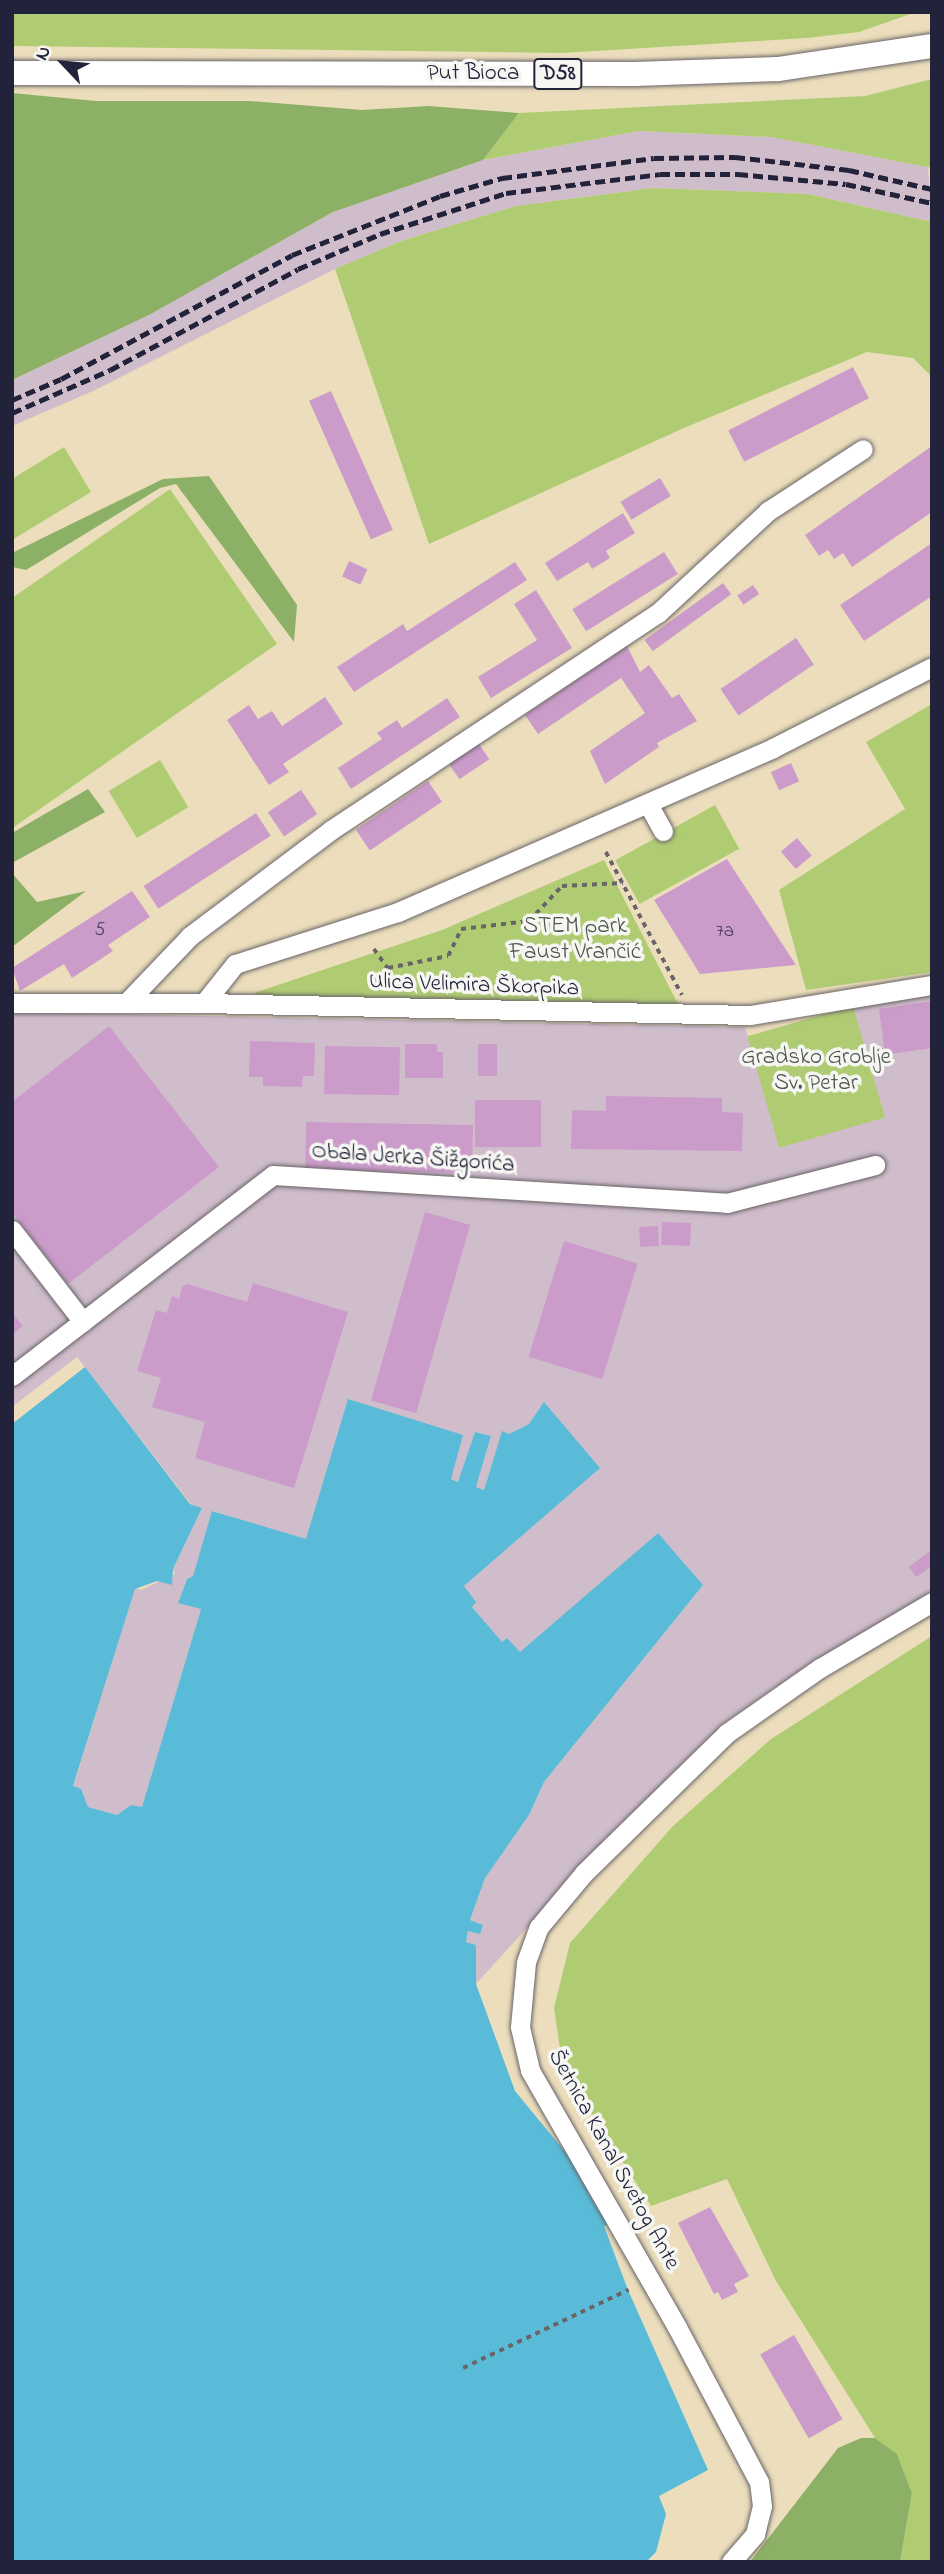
<!DOCTYPE html>
<meta charset="utf-8">
<style>
body{margin:0}
#map{position:relative;width:944px;height:2574px;overflow:hidden;background:#ecdebc;font-family:"Indie Flower",sans-serif}
div>[style]{position:absolute}
[style*='--x']{left:calc(var(--x)*1px);top:calc(var(--y)*1px);width:calc(var(--w)*1px);rotate:calc(var(--a)*1deg)}
.industrial>*{inset:0;background:#d0bdcc}
.green>*{inset:0;background:#b0cc73;transform-origin:0 0}
.forest>*{inset:0;background:#8cb065}
.water>*{inset:0;background:#5abbd8}
.building>*{inset:0;background:#cb9cca;transform-origin:0 0}
.path>*{height:3.5px;margin-top:-1.75px;transform-origin:0;background:repeating-linear-gradient(90deg,#696468 0 5px,transparent 0 10px)}
.roads{filter:drop-shadow(0 0 2px #696468) drop-shadow(0 0 2px #696468)}
.minor>*{height:19px;margin:-9.5px;padding:0 9.5px;transform-origin:9.5px;border-radius:9.5px;background:#fff}
.major>*{height:24px;margin:-12px;padding:0 12px;transform-origin:12px;border-radius:12px;background:#fff}
.rail>*{height:5px;margin-top:-2.5px;transform-origin:0;background:repeating-linear-gradient(90deg,#22223b 0 10px,transparent 0 15px)}
span{translate:-50% -50%;white-space:nowrap;text-align:center;line-height:1.15;-webkit-text-stroke:7px #f6f6f2;paint-order:stroke}
.number-label{font-size:19px;color:#4c405f}
.number-label span{-webkit-text-stroke-width:0}
.shield-label span{padding:2px 5px;background:#f6f6f2;border:2px solid;border-radius:5px;-webkit-text-stroke-width:0}
.shield-label{font-size:21px;color:#22223b;font-weight:700}
.street-label{font-size:23px;color:#22223b}
.park-label{font-size:23px;color:#4d554c}
.frame{position:absolute;inset:0;border:14px solid #22223b;pointer-events:none}
.north{position:absolute;left:28px;top:28px;width:70px;height:70px;-webkit-text-stroke:5px #f6f6f2;paint-order:stroke;rotate:296deg;font-size:19px;font-weight:700;line-height:28px;text-align:center;color:#22223b}
.north::after{content:'';display:block;margin:auto;width:24px;height:32px;background:#22223b;clip-path:polygon(50% 0,100% 100%,50% 72%,0 100%)}
</style>
<div id="map">
<div class="industrial">
<div style="clip-path:polygon(639px 131px,772px 137px,928px 167px,932px 222px,808px 194px,653px 188px,516px 206px,401px 241px,335px 269px,93px 391px,12px 426px,12px 380px,149px 315px,333px 212px,483px 160px)"></div>
<div style="clip-path:polygon(932px 994px,932px 1592px,796px 1673px,723px 1724px,627px 1818px,476px 1984px,475px 1945px,466px 1942px,468px 1931px,483px 1925px,470px 1920px,485px 1877px,529px 1815px,544px 1782px,703px 1585px,658px 1533px,520px 1653px,507px 1638px,502px 1643px,472px 1607px,475px 1602px,463px 1587px,600px 1467px,529px 1424px,509px 1434px,502px 1432px,484px 1490px,476px 1487px,491px 1436px,475px 1432px,459px 1482px,451px 1479px,306px 1540px,213px 1511px,193px 1576px,187px 1579px,178px 1602px,201px 1609px,142px 1808px,131px 1805px,117px 1815px,88px 1807px,81px 1790px,73px 1787px,135px 1588px,141px 1590px,175px 1574px,173px 1569px,202px 1508px,191px 1504px,77px 1357px,12px 1407px,12px 1012px,745px 1027px,784px 1147px,853px 1006px)"></div>
</div>
<div class="green">
<div style="clip-path:polygon(12px 12px,916px 12px,859px 32px,807px 38px,562px 53px,12px 46px)"></div>
<div style="clip-path:polygon(932px 79px,932px 168px,772px 137px,639px 131px,483px 160px,519px 113px,865px 96px)"></div>
<div style="clip-path:polygon(653px 188px,808px 194px,932px 222px,932px 377px,913px 358px,867px 352px,684px 428px,429px 544px,335px 269px,401px 241px,516px 206px)"></div>
<div style="clip-path:polygon(64px 447px,91px 492px,12px 540px,12px 479px)"></div>
<div style="clip-path:polygon(170px 489px,277px 644px,14px 827px,12px 598px)"></div>
<div style="clip-path:polygon(932px 704px,932px 972px,806px 990px,779px 890px,905px 809px,866px 742px)"></div>
<div style="left:160px;top:760px;width:55px;height:60px;rotate:59deg"></div>
<div style="left:715px;top:805px;width:50px;height:114px;rotate:61deg"></div>
<div style="clip-path:polygon(604px 860px,679px 1006px,274px 999px,254px 993px,442px 930px)"></div>
<div style="left:853px;top:1006px;width:116px;height:110px;rotate:74deg"></div>
<div style="clip-path:polygon(932px 1636px,932px 2562px,900px 2562px,912px 2493px,897px 2454px,875px 2438px,776px 2281px,727px 2179px,651px 2206px,563px 2069px,554px 2008px,570px 1943px,673px 1826px,771px 1739px)"></div>
</div>
<div class="forest">
<div style="clip-path:polygon(12px 93px,96px 101px,250px 101px,362px 110px,428px 106px,519px 113px,483px 160px,333px 212px,149px 315px,12px 380px)"></div>
<div style="clip-path:polygon(209px 476px,297px 605px,294px 642px,176px 484px,160px 488px,26px 570px,12px 567px,12px 553px,163px 479px)"></div>
<div style="clip-path:polygon(88px 789px,105px 812px,12px 863px,12px 833px)"></div>
<div style="clip-path:polygon(12px 873px,37px 902px,86px 891px,12px 947px)"></div>
<div style="clip-path:polygon(861px 2438px,875px 2438px,897px 2454px,912px 2493px,900px 2562px,750px 2562px,838px 2448px)"></div>
</div>
<div class="water">
<div style="clip-path:polygon(85px 1367px,190px 1504px,202px 1508px,173px 1569px,172px 1585px,157px 1581px,135px 1589px,73px 1786px,81px 1789px,88px 1807px,117px 1815px,131px 1805px,142px 1807px,201px 1609px,178px 1603px,187px 1579px,193px 1576px,212px 1511px,306px 1539px,348px 1399px,463px 1435px,451px 1479px,458px 1482px,475px 1432px,491px 1436px,476px 1487px,484px 1490px,502px 1431px,509px 1434px,529px 1424px,544px 1402px,600px 1468px,464px 1586px,476px 1602px,472px 1607px,502px 1642px,507px 1638px,520px 1652px,658px 1533px,703px 1585px,544px 1782px,529px 1815px,485px 1878px,470px 1920px,483px 1925px,480px 1934px,468px 1931px,466px 1942px,476px 1945px,476px 1984px,515px 2091px,581px 2171px,611px 2224px,604px 2226px,628px 2290px,708px 2470px,659px 2496px,666px 2514px,656px 2552px,646px 2562px,12px 2562px,12px 1424px)"></div>
</div>
<div class="building">
<div style="left:853px;top:367px;width:35px;height:140px;rotate:63deg"></div>
<div style="left:331px;top:391px;width:152px;height:24px;rotate:66deg"></div>
<div style="clip-path:polygon(932px 446px,932px 512px,852px 567px,843px 553px,834px 559px,828px 550px,819px 556px,805px 535px)"></div>
<div style="left:660px;top:478px;width:21px;height:46px;rotate:59deg"></div>
<div style="clip-path:polygon(623px 513px,635px 533px,606px 551px,610px 558px,592px 569px,588px 562px,557px 581px,545px 563px)"></div>
<div style="clip-path:polygon(932px 543px,932px 596px,864px 641px,840px 605px)"></div>
<div style="left:664px;top:552px;width:26px;height:108px;rotate:58deg"></div>
<div style="left:349px;top:561px;width:20px;height:17px;rotate:24deg"></div>
<div style="clip-path:polygon(515px 562px,527px 580px,354px 692px,337px 667px,403px 624px,407px 631px)"></div>
<div style="left:723px;top:583px;width:14px;height:97px;rotate:54deg"></div>
<div style="left:753px;top:585px;width:11px;height:19px;rotate:56deg"></div>
<div style="clip-path:polygon(536px 590px,572px 648px,491px 698px,478px 677px,537px 640px,514px 604px)"></div>
<div style="left:796px;top:638px;width:32px;height:91px;rotate:56deg"></div>
<div style="clip-path:polygon(627px 646px,640px 672px,649px 665px,672px 698px,679px 694px,697px 721px,657px 743px,659px 747px,605px 784px,590px 751px,645px 713px,621px 678px,538px 734px,525px 715px)"></div>
<div style="clip-path:polygon(325px 697px,343px 724px,283px 764px,289px 772px,269px 785px,227px 720px,249px 705px,258px 719px,272px 711px,282px 726px)"></div>
<div style="clip-path:polygon(447px 698px,460px 717px,351px 789px,338px 768px,382px 739px,377px 733px,397px 720px,402px 728px)"></div>
<div style="left:477px;top:741px;width:22px;height:36px;rotate:56deg"></div>
<div style="left:791px;top:763px;width:20px;height:22px;rotate:66deg"></div>
<div style="left:428px;top:781px;width:25px;height:87px;rotate:56deg"></div>
<div style="left:301px;top:790px;width:29px;height:40px;rotate:56deg"></div>
<div style="left:256px;top:813px;width:27px;height:134px;rotate:57deg"></div>
<div style="left:797px;top:838px;width:23px;height:21px;rotate:50deg"></div>
<div style="clip-path:polygon(727px 859px,796px 965px,700px 974px,654px 900px)"></div>
<div style="clip-path:polygon(132px 891px,150px 917px,108px 945px,113px 951px,72px 978px,64px 964px,20px 991px,12px 968px)"></div>
<div style="clip-path:polygon(932px 1001px,932px 1048px,885px 1055px,879px 1009px)"></div>
<div style="clip-path:polygon(109px 1026px,219px 1167px,68px 1284px,12px 1212px,12px 1102px)"></div>
<div style="clip-path:polygon(250px 1041px,315px 1043px,314px 1076px,303px 1076px,302px 1087px,263px 1086px,263px 1077px,249px 1077px)"></div>
<div style="clip-path:polygon(405px 1044px,437px 1044px,437px 1052px,443px 1052px,443px 1078px,405px 1078px)"></div>
<div style="left:478px;top:1044px;width:19px;height:32px"></div>
<div style="left:325px;top:1046px;width:75px;height:48px;rotate:1deg"></div>
<div style="clip-path:polygon(606px 1096px,722px 1098px,722px 1112px,743px 1113px,742px 1151px,571px 1149px,572px 1110px,606px 1111px)"></div>
<div style="left:475px;top:1100px;width:66px;height:47px"></div>
<div style="left:306px;top:1122px;width:167px;height:48px;rotate:1deg"></div>
<div style="left:425px;top:1212px;width:47px;height:196px;rotate:16deg"></div>
<div style="left:662px;top:1222px;width:29px;height:23px;rotate:2deg"></div>
<div style="left:658px;top:1226px;width:20px;height:19px;rotate:87deg"></div>
<div style="left:564px;top:1241px;width:77px;height:121px;rotate:17deg"></div>
<div style="clip-path:polygon(253px 1283px,348px 1312px,294px 1488px,195px 1458px,205px 1422px,152px 1407px,161px 1378px,137px 1371px,156px 1310px,167px 1313px,172px 1296px,179px 1299px,182px 1287px,187px 1284px,247px 1302px)"></div>
<div style="clip-path:polygon(12px 1313px,23px 1326px,12px 1335px)"></div>
<div style="clip-path:polygon(932px 1549px,932px 1566px,916px 1577px,909px 1567px)"></div>
<div style="clip-path:polygon(710px 2207px,749px 2276px,734px 2284px,738px 2292px,722px 2300px,718px 2292px,714px 2294px,678px 2223px)"></div>
<div style="left:794px;top:2335px;width:97px;height:39px;rotate:60deg"></div>
</div>
<div class="path">
<div style="--x:606;--y:852;--w:162;--a:62"></div>
<div style="--x:374;--y:949;--w:24;--a:54"></div>
<div style="--x:388;--y:968;--w:61;--a:-11.3"></div>
<div style="--x:448;--y:956;--w:30;--a:-64"></div>
<div style="--x:461;--y:929;--w:68;--a:-6.7"></div>
<div style="--x:529;--y:921;--w:48;--a:-46.7"></div>
<div style="--x:562;--y:886;--w:61;--a:-2.8"></div>
<div style="--x:463;--y:2368;--w:183;--a:-25.3"></div>
</div>
<div class="roads">
<div class="minor">
<div style="--x:648;--y:804;--w:31;--a:61"></div>
<div style="--x:127;--y:1002;--w:91;--a:-46.3"></div>
<div style="--x:190;--y:936;--w:176;--a:-36.9"></div>
<div style="--x:331;--y:830;--w:392;--a:-33.6"></div>
<div style="--x:658;--y:613;--w:150;--a:-42.8"></div>
<div style="--x:768;--y:511;--w:113;--a:-33.1"></div>
<div style="--x:12;--y:1003;--w:192;--a:0"></div>
<div style="--x:204;--y:1003;--w:546;--a:1.26"></div>
<div style="--x:750;--y:1015;--w:184;--a:-9.4"></div>
<div style="--x:204;--y:1003;--w:50;--a:-51.5"></div>
<div style="--x:235;--y:964;--w:171;--a:-17.7"></div>
<div style="--x:398;--y:912;--w:409;--a:-23.6"></div>
<div style="--x:773;--y:748;--w:178;--a:-27"></div>
<div style="--x:12;--y:1230;--w:116;--a:52.3"></div>
<div style="--x:12;--y:1376;--w:329;--a:-37.6"></div>
<div style="--x:273;--y:1175;--w:455;--a:3.5"></div>
<div style="--x:727;--y:1203;--w:153;--a:-14.4"></div>
<div style="--x:731;--y:2562;--w:37;--a:-49"></div>
<div style="--x:755;--y:2534;--w:29;--a:-76"></div>
<div style="--x:762;--y:2506;--w:24;--a:-97"></div>
<div style="--x:759;--y:2482;--w:175;--a:-117.9"></div>
<div style="--x:677;--y:2327;--w:296;--a:-119.8"></div>
<div style="--x:530;--y:2070;--w:44;--a:-103.1"></div>
<div style="--x:520;--y:2027;--w:65;--a:-84.7"></div>
<div style="--x:526;--y:1962;--w:37;--a:-70"></div>
<div style="--x:539;--y:1927;--w:70;--a:-50.2"></div>
<div style="--x:584;--y:1873;--w:200;--a:-44.4"></div>
<div style="--x:727;--y:1733;--w:113;--a:-35"></div>
<div style="--x:820;--y:1668;--w:130;--a:-30.5"></div>
</div>
<div class="major">
<div style="--x:12;--y:73;--w:623;--a:0.09"></div>
<div style="--x:635;--y:74;--w:143;--a:-2"></div>
<div style="--x:778;--y:69;--w:156;--a:-8.5"></div>
</div>
</div>
<div class="rail">
<div style="--x:12;--y:400;--w:53;--a:-23.2"></div>
<div style="--x:61;--y:379;--w:262;--a:-28.2"></div>
<div style="--x:292;--y:255;--w:159;--a:-21.7"></div>
<div style="--x:440;--y:196;--w:65;--a:-16.2"></div>
<div style="--x:502;--y:178;--w:153;--a:-7.5"></div>
<div style="--x:654;--y:158;--w:81;--a:-0.7"></div>
<div style="--x:735;--y:157;--w:115;--a:6.5"></div>
<div style="--x:849;--y:170;--w:85;--a:12.9"></div>
<div style="--x:12;--y:413;--w:107;--a:-23.7"></div>
<div style="--x:110;--y:370;--w:213;--a:-28.2"></div>
<div style="--x:298;--y:269;--w:89;--a:-23.1"></div>
<div style="--x:380;--y:234;--w:133;--a:-18"></div>
<div style="--x:506;--y:193;--w:155;--a:-7"></div>
<div style="--x:660;--y:174;--w:78;--a:0"></div>
<div style="--x:738;--y:174;--w:108;--a:5.3"></div>
<div style="--x:846;--y:184;--w:88;--a:12.5"></div>
</div>
<div class="number-label">
<span style="left:100px;top:931px">5</span>
<span style="left:725px;top:932px">7a</span>
</div>
<div class="shield-label">
<span style="left:558px;top:74px">D58</span>
</div>
<div class="street-label">
<span style="left:473px;top:74px">Put Bioca</span>
<span style="left:474px;top:986px;rotate:2deg">Ulica Velimira Škorpika</span>
<span style="left:413px;top:1159px;rotate:4deg">Obala Jerka Šižgorića</span>
<span style="left:613px;top:2160px;rotate:61deg">Šetnica Kanal Svetog Ante</span>
</div>
<div class="park-label">
<span style="left:575px;top:940px">STEM park<br>Faust Vrančić</span>
<span style="left:816px;top:1071px">Gradsko Groblje<br>Sv. Petar</span>
</div>
<div class="frame"></div>
<div class="north">N</div>
</div>
